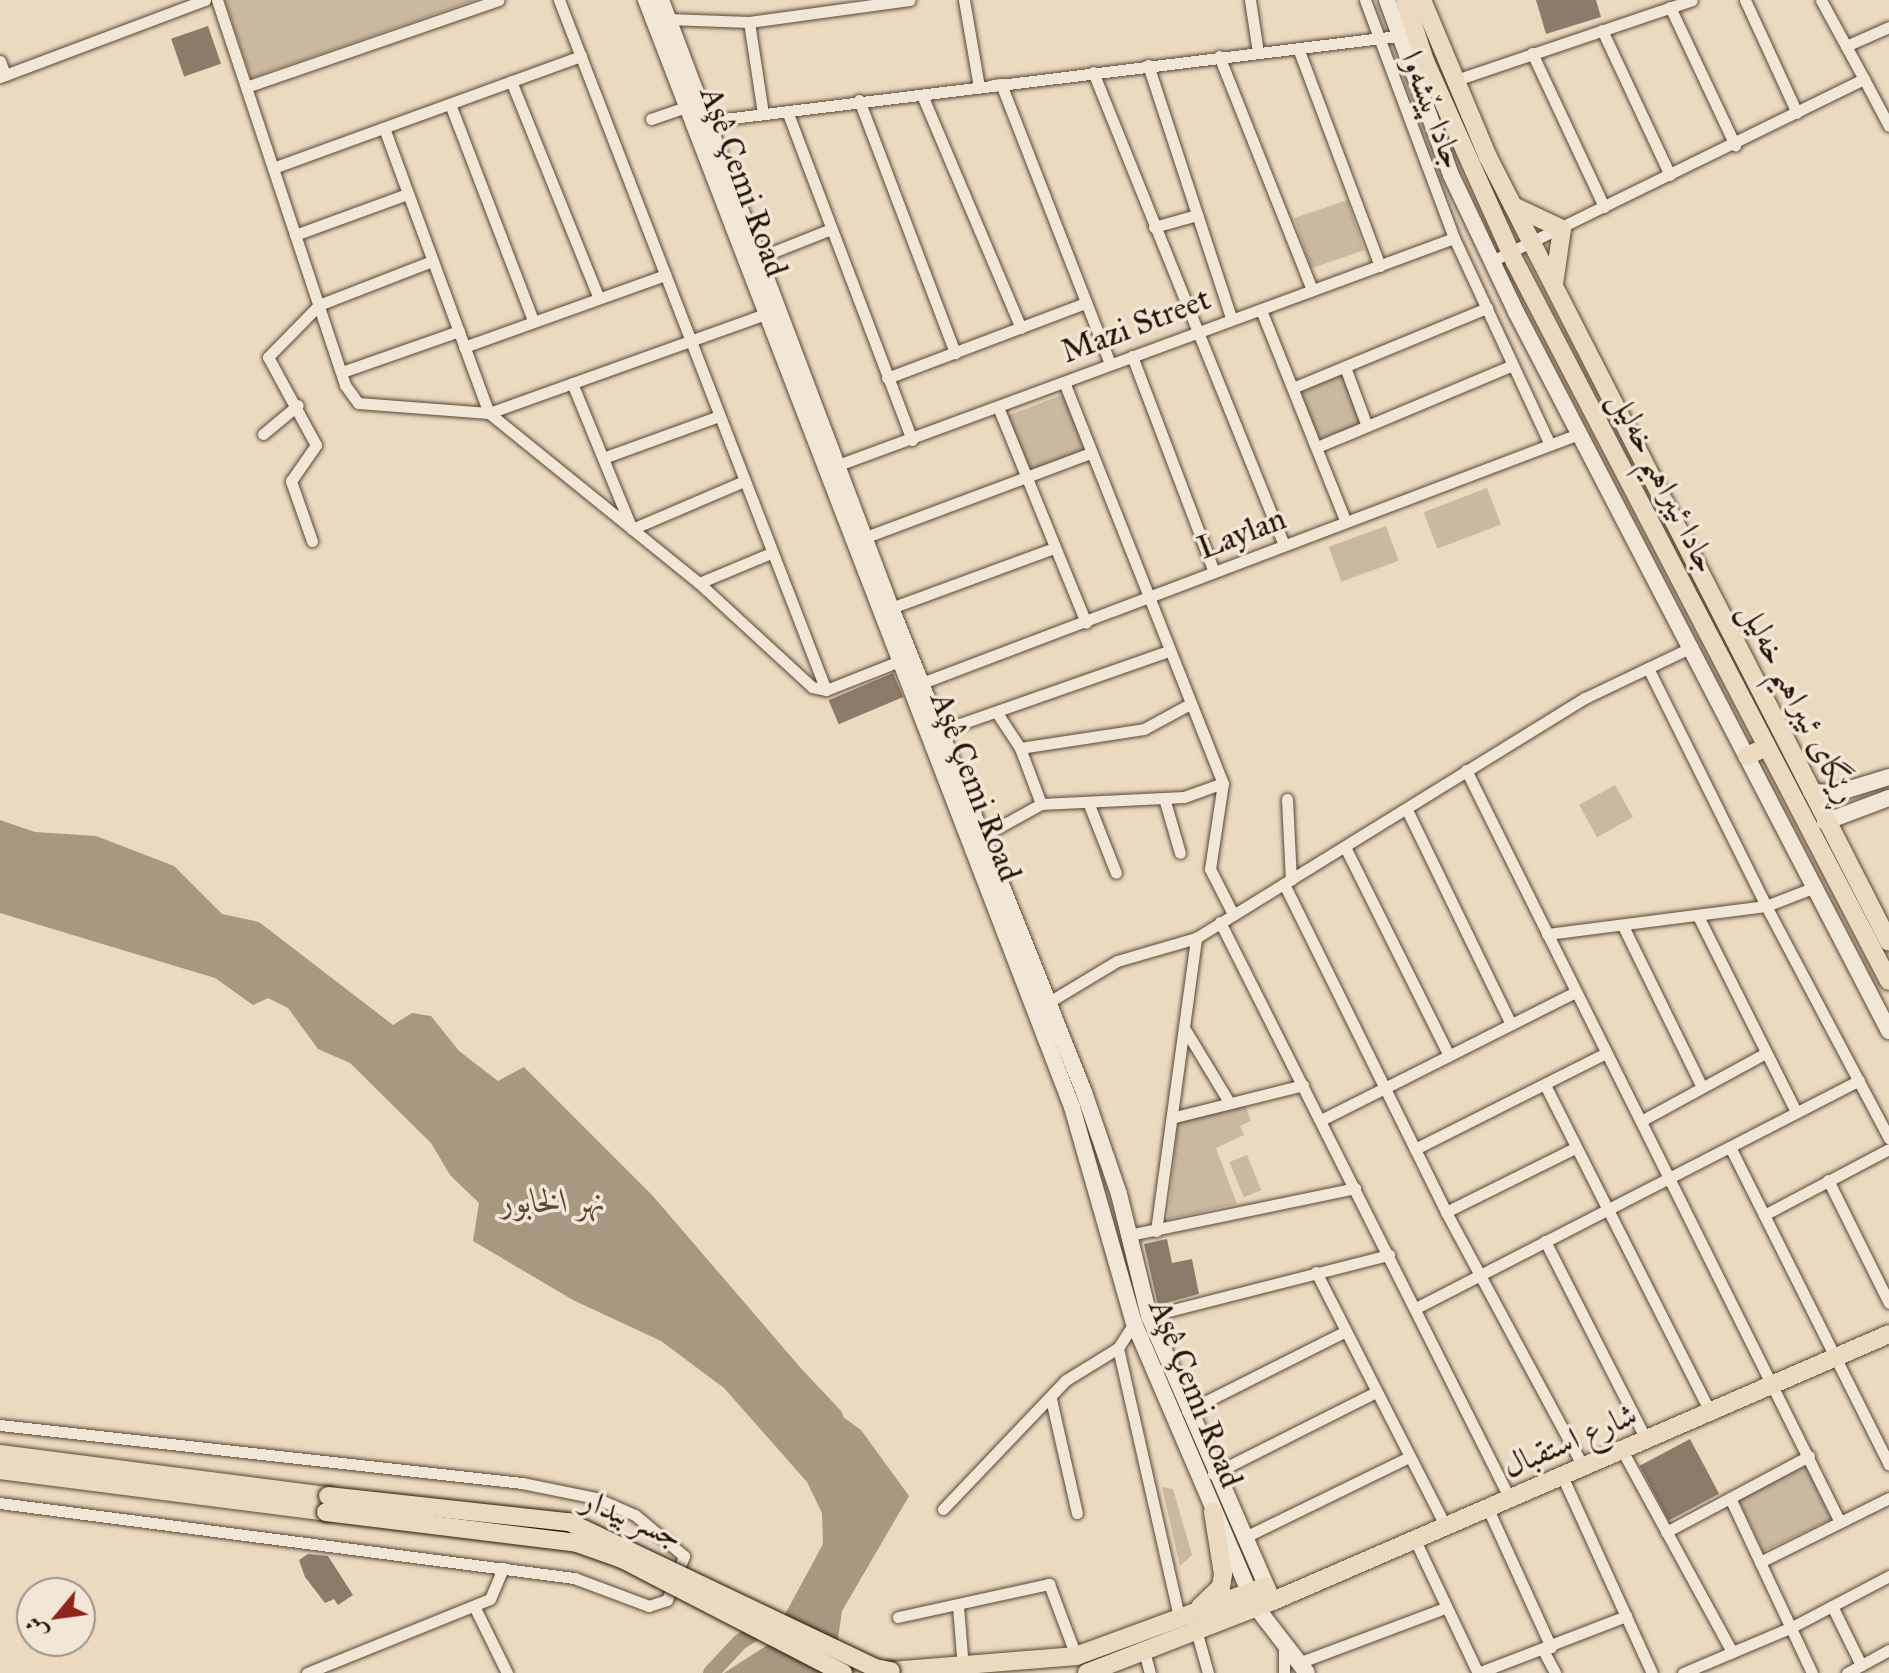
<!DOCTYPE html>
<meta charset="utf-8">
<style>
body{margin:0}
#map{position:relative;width:1889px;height:1673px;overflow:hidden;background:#ebdac0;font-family:"IM FELL Great Primer",Amiri,serif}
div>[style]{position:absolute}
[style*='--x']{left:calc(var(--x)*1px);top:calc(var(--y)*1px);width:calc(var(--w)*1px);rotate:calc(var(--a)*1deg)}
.green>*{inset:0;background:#cab8a1;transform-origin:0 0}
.water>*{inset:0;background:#a89781}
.river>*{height:16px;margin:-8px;padding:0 8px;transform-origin:8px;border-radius:8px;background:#a89781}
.building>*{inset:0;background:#8c7b68;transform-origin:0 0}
.roads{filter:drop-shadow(0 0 2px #574636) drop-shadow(0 0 2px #574636)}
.minor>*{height:11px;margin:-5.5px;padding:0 5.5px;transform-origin:5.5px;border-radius:5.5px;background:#f2e7d6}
.secondary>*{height:16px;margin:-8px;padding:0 8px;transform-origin:8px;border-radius:8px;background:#f2e7d6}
.primary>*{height:18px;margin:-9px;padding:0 9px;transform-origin:9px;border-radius:9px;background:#ebdac0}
.trunk>*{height:18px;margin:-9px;padding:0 9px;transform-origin:9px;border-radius:9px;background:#ebdac0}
.bridges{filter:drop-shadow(0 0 2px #261408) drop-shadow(0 0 2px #261408)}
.primary-bridge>*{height:18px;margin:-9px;padding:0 9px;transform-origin:9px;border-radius:9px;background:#ebdac0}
span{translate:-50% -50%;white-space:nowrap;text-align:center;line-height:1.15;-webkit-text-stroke:7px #f2e7d6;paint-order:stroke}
.street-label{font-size:32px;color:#261408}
.water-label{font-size:34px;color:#5a4838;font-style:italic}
.north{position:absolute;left:16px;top:1577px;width:80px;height:80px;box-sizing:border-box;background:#f2e7d6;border:2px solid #a09384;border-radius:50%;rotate:241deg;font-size:22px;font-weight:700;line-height:32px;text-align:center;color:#261408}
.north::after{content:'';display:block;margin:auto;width:28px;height:36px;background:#8f2418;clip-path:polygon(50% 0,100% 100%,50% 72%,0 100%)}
</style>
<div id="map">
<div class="green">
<div style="clip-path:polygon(225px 0,475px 0,251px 78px)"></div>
<div style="left:1347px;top:200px;width:53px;height:56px;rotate:71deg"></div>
<div style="left:1343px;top:372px;width:55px;height:46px;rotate:70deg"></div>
<div style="left:1064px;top:394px;width:62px;height:61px;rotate:69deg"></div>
<div style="left:1487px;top:488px;width:39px;height:68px;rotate:69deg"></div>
<div style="left:1386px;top:526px;width:37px;height:61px;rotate:70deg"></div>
<div style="left:1615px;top:785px;width:37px;height:41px;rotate:61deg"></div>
<div style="clip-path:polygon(1245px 1104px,1251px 1121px,1240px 1126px,1244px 1135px,1216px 1148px,1237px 1204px,1168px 1219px,1178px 1122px)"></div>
<div style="left:1247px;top:1155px;width:38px;height:19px;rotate:68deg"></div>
<div style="left:1806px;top:1466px;width:59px;height:75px;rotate:65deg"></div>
<div style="clip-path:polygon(1162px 1487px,1173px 1489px,1192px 1555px,1180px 1566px)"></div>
</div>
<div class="water">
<div style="clip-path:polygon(0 820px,35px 832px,96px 836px,174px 866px,222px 914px,259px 922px,393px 1025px,412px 1013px,431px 1016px,459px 1051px,498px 1081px,524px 1067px,652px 1195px,799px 1366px,800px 1386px,861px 1430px,909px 1496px,842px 1611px,833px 1673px,724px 1673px,769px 1644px,823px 1544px,822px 1513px,807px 1482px,724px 1388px,661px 1341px,573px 1300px,473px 1241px,479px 1203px,450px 1175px,431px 1143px,350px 1063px,318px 1049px,288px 1008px,268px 998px,253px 1005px,215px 978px,0 913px)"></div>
</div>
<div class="river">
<div style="--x:785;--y:1363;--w:73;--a:46.7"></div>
<div style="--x:711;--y:1673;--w:42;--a:-46.9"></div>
<div style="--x:740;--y:1642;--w:32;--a:-32"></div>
</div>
<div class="building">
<div style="clip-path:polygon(1536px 0,1596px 0,1601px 17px,1546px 34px)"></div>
<div style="left:208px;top:26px;width:40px;height:39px;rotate:71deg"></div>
<div style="left:893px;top:673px;width:26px;height:70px;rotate:67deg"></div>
<div style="clip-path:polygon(1167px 1239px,1172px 1263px,1192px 1259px,1199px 1294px,1158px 1305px,1144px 1244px)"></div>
<div style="left:1690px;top:1439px;width:62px;height:57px;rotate:62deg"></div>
<div style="clip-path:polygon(308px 1554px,328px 1556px,353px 1595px,338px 1605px,334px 1599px,325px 1603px,305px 1577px,299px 1560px)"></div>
</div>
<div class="roads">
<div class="minor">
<div style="--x:217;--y:0;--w:406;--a:71.6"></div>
<div style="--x:345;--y:385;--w:22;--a:54"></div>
<div style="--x:358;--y:403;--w:131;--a:4.4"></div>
<div style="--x:489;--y:413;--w:291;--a:-19.7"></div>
<div style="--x:559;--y:0;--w:740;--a:68.85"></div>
<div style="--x:964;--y:0;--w:88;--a:80.2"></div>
<div style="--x:1250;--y:0;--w:53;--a:81.3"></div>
<div style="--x:1365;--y:0;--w:254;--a:69.5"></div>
<div style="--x:1454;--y:238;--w:228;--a:65.1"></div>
<div style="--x:1745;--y:0;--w:124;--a:65.3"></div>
<div style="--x:1670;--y:7;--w:153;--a:64.8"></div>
<div style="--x:668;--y:19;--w:81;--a:2.1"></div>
<div style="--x:749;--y:22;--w:92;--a:81.3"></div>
<div style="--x:749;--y:22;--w:162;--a:-7.8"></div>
<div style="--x:1602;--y:30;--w:160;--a:64.9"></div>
<div style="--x:1846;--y:46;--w:47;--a:-23.8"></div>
<div style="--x:1298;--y:48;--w:233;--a:69.4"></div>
<div style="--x:1532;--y:53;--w:170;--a:64.9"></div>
<div style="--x:1219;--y:56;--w:252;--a:68.3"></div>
<div style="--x:0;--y:61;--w:15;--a:70"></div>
<div style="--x:1148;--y:65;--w:265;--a:71.8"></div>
<div style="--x:1093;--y:72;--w:510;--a:68.01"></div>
<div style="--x:0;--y:77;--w:219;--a:-20.6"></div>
<div style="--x:1864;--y:79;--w:53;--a:62"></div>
<div style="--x:511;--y:81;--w:230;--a:68"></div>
<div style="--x:1453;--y:81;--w:252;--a:-18.7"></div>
<div style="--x:993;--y:85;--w:8;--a:-7"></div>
<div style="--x:1001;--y:84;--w:300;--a:68.7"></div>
<div style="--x:246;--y:87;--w:267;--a:-19"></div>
<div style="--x:922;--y:95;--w:253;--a:67"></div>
<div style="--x:859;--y:100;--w:271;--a:69.2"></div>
<div style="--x:450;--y:104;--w:231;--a:69"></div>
<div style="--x:787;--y:111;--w:352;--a:69.2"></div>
<div style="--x:651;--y:119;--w:37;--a:-19"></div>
<div style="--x:700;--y:122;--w:702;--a:-7.03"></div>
<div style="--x:384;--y:128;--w:304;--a:69.8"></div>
<div style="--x:489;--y:413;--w:270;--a:39"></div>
<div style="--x:699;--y:583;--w:154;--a:42.6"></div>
<div style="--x:812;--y:687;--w:14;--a:12"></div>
<div style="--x:826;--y:690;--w:76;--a:-21.5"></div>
<div style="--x:273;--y:168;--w:328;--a:-20"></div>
<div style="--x:1154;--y:227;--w:45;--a:-15.6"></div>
<div style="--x:295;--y:235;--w:119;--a:-20.1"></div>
<div style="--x:758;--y:258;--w:79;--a:-21.7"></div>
<div style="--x:1492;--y:261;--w:414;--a:-26.1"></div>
<div style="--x:1864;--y:79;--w:90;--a:-118.6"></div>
<div style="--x:1261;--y:310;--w:228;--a:68.2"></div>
<div style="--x:464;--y:347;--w:214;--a:-19.7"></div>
<div style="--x:1132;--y:356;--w:231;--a:69.2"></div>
<div style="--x:1345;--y:367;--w:63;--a:69.6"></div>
<div style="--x:342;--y:372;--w:124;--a:-19.3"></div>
<div style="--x:887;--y:378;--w:213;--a:-20.7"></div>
<div style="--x:1064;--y:382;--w:431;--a:68.4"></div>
<div style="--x:1223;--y:783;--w:87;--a:98.6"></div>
<div style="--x:1210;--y:869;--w:51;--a:62.9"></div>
<div style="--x:572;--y:383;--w:158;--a:67.7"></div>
<div style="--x:632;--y:529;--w:122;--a:-23.2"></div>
<div style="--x:1295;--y:387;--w:208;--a:-22.4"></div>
<div style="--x:998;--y:407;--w:233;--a:67.8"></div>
<div style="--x:263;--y:434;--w:45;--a:-39.6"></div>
<div style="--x:1317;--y:447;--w:212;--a:-22.7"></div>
<div style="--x:603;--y:458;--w:123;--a:-19.9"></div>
<div style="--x:838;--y:465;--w:656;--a:-20.23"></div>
<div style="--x:866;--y:537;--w:240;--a:-20.5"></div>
<div style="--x:312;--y:541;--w:64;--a:-109.3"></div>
<div style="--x:291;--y:481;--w:44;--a:-55.2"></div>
<div style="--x:316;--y:445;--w:100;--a:-118.6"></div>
<div style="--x:268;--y:357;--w:73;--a:-45.6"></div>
<div style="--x:319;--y:305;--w:121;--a:-21.3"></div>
<div style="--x:699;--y:583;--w:78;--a:-22.6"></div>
<div style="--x:891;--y:608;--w:174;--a:-20.2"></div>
<div style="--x:1648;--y:668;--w:266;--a:63.6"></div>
<div style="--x:1766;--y:906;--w:53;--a:-21.2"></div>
<div style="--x:922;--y:683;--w:705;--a:-20.77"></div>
<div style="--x:997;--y:713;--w:42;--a:56.7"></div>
<div style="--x:1020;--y:748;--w:60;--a:69.4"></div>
<div style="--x:940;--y:731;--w:242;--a:-19.3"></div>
<div style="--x:1020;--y:748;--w:125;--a:-8.7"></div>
<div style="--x:1144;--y:729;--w:50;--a:-28.6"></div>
<div style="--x:1466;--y:770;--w:840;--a:63.56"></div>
<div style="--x:1164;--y:798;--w:57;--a:73.8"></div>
<div style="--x:1287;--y:799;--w:81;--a:87.2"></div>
<div style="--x:1088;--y:802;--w:76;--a:68.5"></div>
<div style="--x:1407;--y:810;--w:238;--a:64.1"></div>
<div style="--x:983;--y:836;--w:66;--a:-28.9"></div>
<div style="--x:1041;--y:804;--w:143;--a:-2.8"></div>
<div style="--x:1184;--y:797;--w:41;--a:-19.7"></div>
<div style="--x:1345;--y:847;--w:233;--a:63.5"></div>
<div style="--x:1284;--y:884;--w:366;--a:63.7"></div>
<div style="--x:1446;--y:1212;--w:291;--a:61.7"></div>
<div style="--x:1699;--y:918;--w:217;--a:63.4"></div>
<div style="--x:1220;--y:922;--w:646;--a:63.32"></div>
<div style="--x:1623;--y:926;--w:179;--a:63.9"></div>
<div style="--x:1547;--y:934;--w:221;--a:-7.3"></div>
<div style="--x:1766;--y:906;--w:263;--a:62.1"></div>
<div style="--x:1049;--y:1002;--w:79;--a:-31.1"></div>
<div style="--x:1117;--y:961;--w:82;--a:-16.2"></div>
<div style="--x:1196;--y:938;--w:457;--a:-31.7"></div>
<div style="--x:1585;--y:698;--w:119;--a:-25.5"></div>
<div style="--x:1186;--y:1031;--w:83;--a:58.8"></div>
<div style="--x:1545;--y:1085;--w:369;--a:63.2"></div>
<div style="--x:1175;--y:1117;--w:132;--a:-14"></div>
<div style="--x:1321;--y:1120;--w:284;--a:-26.7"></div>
<div style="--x:1641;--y:1121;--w:140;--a:-28.6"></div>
<div style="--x:1730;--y:1147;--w:355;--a:63.4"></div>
<div style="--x:1415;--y:1149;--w:214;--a:-26.7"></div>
<div style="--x:1828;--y:1180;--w:137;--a:63.6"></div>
<div style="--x:1446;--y:1212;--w:144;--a:-26.4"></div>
<div style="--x:1764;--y:1215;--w:141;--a:-27.8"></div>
<div style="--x:1156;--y:1231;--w:296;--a:-82.2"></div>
<div style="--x:1129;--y:1235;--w:231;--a:-11.7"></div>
<div style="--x:1545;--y:1241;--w:225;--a:63"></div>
<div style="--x:1316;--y:1272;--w:286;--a:63"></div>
<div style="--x:1416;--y:1308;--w:498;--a:-27.2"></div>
<div style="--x:1149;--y:1316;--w:248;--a:-14.3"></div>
<div style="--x:1118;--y:1348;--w:279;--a:77.2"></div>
<div style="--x:1051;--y:1399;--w:117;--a:77.2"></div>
<div style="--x:1187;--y:1411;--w:176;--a:-26.7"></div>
<div style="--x:0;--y:1425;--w:525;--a:6.34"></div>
<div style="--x:522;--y:1483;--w:76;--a:11.5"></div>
<div style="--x:596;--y:1498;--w:43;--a:23.6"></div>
<div style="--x:635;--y:1515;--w:64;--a:39.9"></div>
<div style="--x:684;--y:1556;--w:47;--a:111.1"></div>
<div style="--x:667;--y:1600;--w:19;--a:162"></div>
<div style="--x:649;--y:1606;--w:80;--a:-159.5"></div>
<div style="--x:574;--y:1578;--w:579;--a:-172.56"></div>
<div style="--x:1623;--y:1452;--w:228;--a:61.4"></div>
<div style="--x:1213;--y:1474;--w:180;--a:-26.7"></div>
<div style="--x:1563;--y:1478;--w:214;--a:65.5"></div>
<div style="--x:1730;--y:1498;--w:193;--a:64.9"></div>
<div style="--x:943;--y:1509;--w:178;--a:-46.4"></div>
<div style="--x:1066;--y:1380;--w:61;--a:-31.6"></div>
<div style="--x:1118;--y:1348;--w:30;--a:-57"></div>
<div style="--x:1488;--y:1509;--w:152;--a:65.5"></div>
<div style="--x:1666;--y:1532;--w:162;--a:-28"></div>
<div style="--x:1243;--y:1538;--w:185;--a:-26"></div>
<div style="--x:1415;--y:1540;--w:147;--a:64.7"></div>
<div style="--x:1760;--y:1562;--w:144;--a:-26.4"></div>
<div style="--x:474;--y:1606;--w:75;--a:63.8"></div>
<div style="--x:958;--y:1606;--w:62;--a:85.4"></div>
<div style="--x:1832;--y:1606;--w:66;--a:63.8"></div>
<div style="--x:898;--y:1617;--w:155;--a:-12.3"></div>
<div style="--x:1049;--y:1584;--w:77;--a:69.4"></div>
<div style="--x:1196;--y:1630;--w:45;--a:74.4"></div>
<div style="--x:1284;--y:1642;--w:31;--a:90"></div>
<div style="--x:1543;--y:1650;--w:26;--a:62"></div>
<div style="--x:1144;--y:1651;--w:23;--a:75"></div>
<div style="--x:1301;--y:1662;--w:154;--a:-20.6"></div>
<div style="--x:307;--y:1673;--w:197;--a:-22"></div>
<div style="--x:490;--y:1599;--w:34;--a:-67"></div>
<div style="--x:1478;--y:1673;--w:159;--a:-21.1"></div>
<div style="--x:1683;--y:1673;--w:118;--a:-22.9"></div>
<div style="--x:1792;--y:1627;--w:110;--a:-27.7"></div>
<div style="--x:1847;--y:1673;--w:48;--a:-28.7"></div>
</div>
<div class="secondary">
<div style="--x:646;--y:0;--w:1186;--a:68.95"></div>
<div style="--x:1072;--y:1107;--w:225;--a:74"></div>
<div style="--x:1134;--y:1323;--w:309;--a:66.8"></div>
<div style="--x:1256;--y:1607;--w:83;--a:52.3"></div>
<div style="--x:661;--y:0;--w:650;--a:69.28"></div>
<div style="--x:891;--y:608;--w:521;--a:68.26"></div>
<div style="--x:1084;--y:1092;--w:108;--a:71.1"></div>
<div style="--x:1119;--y:1194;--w:126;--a:76.2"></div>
<div style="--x:1149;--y:1316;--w:306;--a:66.5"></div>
<div style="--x:1387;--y:0;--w:186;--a:69.9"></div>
<div style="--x:1451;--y:175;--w:152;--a:64.6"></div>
<div style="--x:1516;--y:312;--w:810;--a:62.58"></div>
<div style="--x:1811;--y:792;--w:26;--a:2"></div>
<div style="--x:1837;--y:793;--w:54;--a:-17.1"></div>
<div style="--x:1825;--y:822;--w:68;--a:-20.6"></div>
</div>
<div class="primary">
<div style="--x:0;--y:1454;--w:331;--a:7.3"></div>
<div style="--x:0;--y:1470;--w:329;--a:7.3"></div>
<div style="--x:1200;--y:1607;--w:29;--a:-44"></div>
<div style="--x:1221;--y:1587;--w:13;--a:-81"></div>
<div style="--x:1223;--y:1574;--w:63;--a:-99.2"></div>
<div style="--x:891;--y:1671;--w:186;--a:-4.6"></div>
<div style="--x:1076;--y:1656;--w:202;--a:-20.2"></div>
<div style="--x:1087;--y:1673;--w:199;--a:-21.2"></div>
<div style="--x:1273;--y:1601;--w:671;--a:-23.43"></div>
</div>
<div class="trunk">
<div style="--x:1405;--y:0;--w:64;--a:71.8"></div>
<div style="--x:1425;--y:61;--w:220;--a:65.9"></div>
<div style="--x:1515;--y:262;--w:810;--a:62.52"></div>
<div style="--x:1422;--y:0;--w:170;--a:67.2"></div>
<div style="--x:1488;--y:157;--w:881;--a:62.94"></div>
<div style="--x:1513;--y:206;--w:54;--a:25.1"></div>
<div style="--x:1562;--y:229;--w:56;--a:98.3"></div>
<div style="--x:1747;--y:756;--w:21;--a:-25"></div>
</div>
</div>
<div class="bridges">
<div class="primary-bridge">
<div style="--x:328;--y:1496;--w:242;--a:6.2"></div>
<div style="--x:569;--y:1522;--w:339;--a:25.5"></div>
<div style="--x:875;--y:1668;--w:16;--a:11"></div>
<div style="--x:326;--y:1512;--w:253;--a:7"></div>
<div style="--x:577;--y:1543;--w:48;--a:19.6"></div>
<div style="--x:622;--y:1559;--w:249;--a:27.3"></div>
</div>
</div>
<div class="street-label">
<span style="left:1432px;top:110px;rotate:69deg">جادا پێشەوا</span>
<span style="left:743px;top:182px;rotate:70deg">Aşê Çemi Road</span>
<span style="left:1136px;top:326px;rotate:-21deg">Mazi Street</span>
<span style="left:1663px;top:482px;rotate:63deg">جادا ئیبراهیم خەلیل</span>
<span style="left:1242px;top:534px;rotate:-21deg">Laylan</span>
<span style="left:1798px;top:703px;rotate:63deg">ڕێگای ئیبراهیم خەلیل</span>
<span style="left:975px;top:787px;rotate:69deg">Aşê Çemi Road</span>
<span style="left:1195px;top:1394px;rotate:68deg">Aşê Çemi Road</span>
<span style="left:1570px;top:1441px;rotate:-23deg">شارع استقبال</span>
<span style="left:632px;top:1519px;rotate:23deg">جسر بيدار</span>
</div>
<div class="water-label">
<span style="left:553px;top:1201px">نهر الخابور</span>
</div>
<div class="north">ش</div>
</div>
